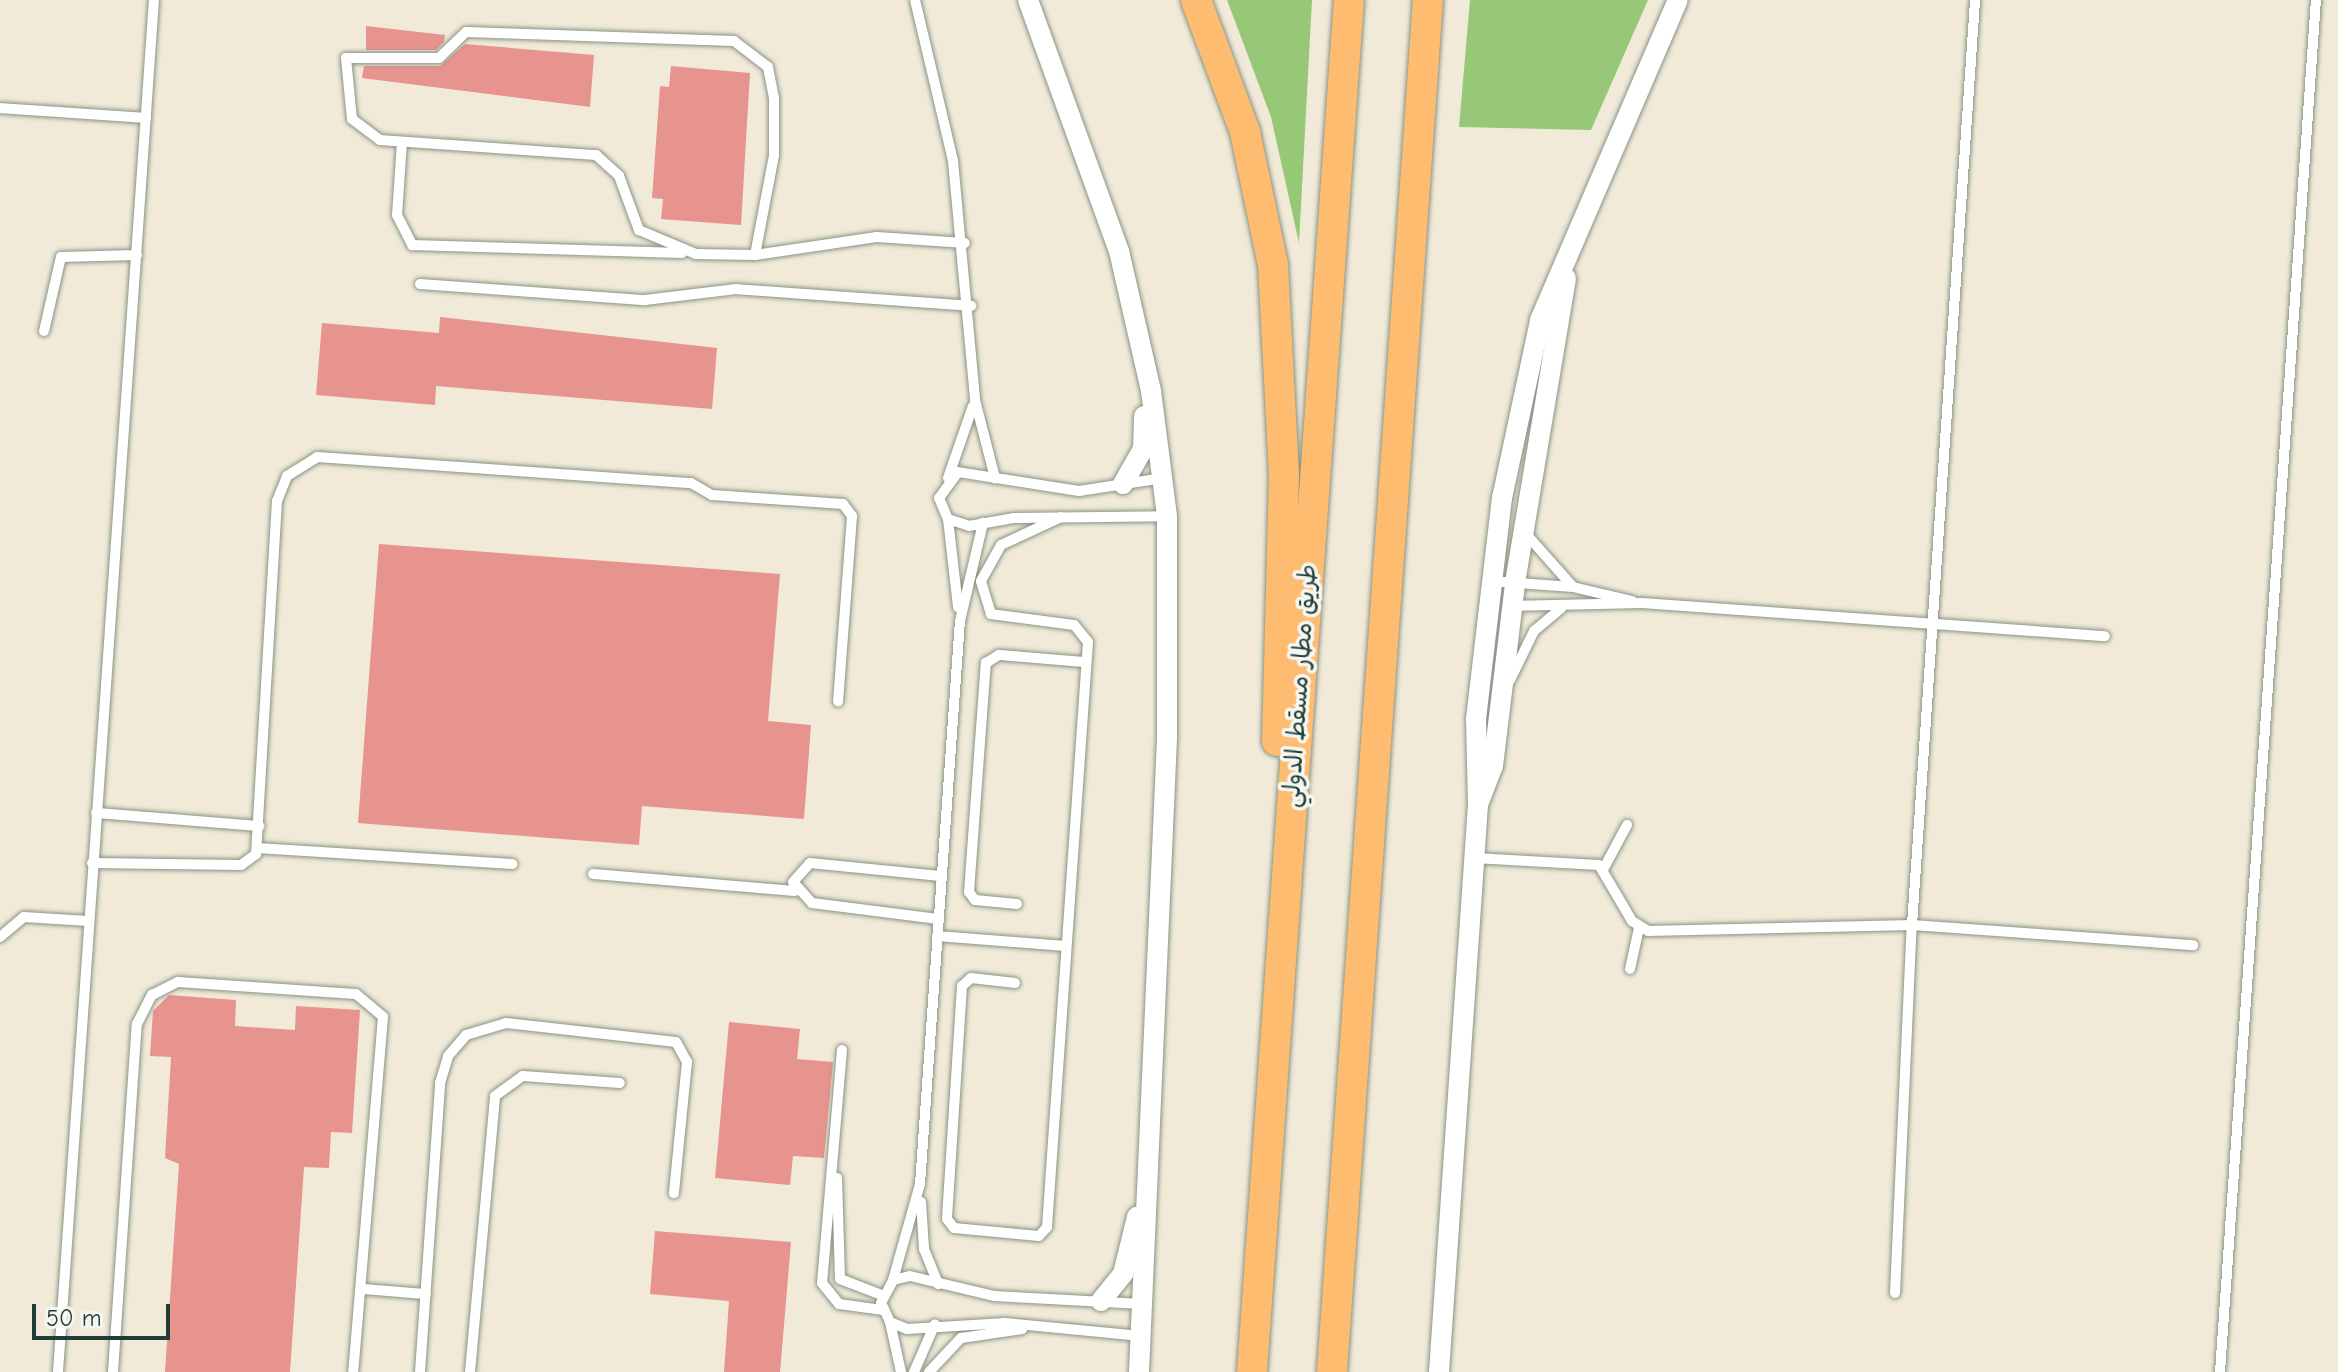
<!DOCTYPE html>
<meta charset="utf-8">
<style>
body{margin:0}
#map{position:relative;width:2338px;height:1372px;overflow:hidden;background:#f1ead8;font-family:"Comic Neue","Playpen Sans Arabic",sans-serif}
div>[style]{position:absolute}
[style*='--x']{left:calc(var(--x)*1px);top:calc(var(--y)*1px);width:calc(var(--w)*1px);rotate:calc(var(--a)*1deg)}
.green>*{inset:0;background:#96c878}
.building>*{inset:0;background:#e7938e}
.roads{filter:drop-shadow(0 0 2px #889486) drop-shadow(0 0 2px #889486)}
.service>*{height:10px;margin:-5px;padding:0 5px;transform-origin:5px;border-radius:5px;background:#fff}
.minor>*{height:20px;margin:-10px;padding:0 10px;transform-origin:10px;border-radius:10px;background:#fff}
.primary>*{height:30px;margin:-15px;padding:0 15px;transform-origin:15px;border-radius:15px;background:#fdbc70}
span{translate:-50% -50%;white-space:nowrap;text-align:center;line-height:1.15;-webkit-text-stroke:7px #f6f6f2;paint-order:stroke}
.street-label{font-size:24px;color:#1f3d34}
.scale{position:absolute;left:32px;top:1304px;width:138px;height:36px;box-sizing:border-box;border:4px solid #1f3d34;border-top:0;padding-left:10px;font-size:24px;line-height:28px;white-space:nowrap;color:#1f3d34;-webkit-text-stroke:6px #f6f6f2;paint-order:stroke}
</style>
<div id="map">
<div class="green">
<div style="clip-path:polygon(1227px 0,1312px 0,1299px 243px,1271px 117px)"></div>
<div style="clip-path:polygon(1470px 0,1648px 0,1591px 130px,1459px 127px)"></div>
</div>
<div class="building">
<div style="clip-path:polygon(366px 26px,445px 35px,444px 42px,436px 50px,366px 50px)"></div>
<div style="clip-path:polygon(465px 44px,594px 55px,590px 107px,362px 78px,364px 66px,440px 66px)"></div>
<div style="clip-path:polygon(671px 66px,750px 73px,741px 225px,661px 219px,663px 199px,652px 198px,660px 86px,669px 87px)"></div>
<div style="clip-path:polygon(440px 317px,717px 348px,712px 409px,436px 386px,435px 405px,316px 395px,322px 323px,439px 333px)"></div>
<div style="clip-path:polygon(379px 544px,780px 574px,768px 721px,811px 725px,804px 819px,642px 806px,639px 845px,358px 823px)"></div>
<div style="clip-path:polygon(169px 995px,236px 1000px,235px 1026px,295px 1030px,296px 1006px,360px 1010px,352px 1133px,331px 1132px,329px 1168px,304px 1167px,290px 1372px,165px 1372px,179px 1164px,165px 1158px,171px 1057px,150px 1056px,153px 1011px)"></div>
<div style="clip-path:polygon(729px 1022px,800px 1029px,797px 1059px,833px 1062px,824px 1158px,793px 1156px,790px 1185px,715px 1178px)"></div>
<div style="clip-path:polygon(655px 1231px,791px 1242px,780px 1372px,724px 1372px,729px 1301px,650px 1294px)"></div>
</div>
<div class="roads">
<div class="service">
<div style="--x:915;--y:0;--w:165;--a:76.7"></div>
<div style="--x:953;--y:161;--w:240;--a:84.7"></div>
<div style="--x:975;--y:400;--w:81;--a:75.6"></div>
<div style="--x:0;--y:108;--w:146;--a:3.9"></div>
<div style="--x:402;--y:142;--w:73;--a:93.9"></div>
<div style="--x:397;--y:215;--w:34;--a:63"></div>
<div style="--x:412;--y:245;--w:270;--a:1.7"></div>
<div style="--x:755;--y:255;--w:102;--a:-79.2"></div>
<div style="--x:774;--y:155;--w:57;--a:-90"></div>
<div style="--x:774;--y:98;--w:32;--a:-101"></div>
<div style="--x:768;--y:67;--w:43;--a:-142.6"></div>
<div style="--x:734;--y:41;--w:268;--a:-178.1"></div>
<div style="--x:466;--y:32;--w:37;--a:136"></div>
<div style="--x:439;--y:58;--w:93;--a:180"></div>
<div style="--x:346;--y:58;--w:61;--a:84.4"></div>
<div style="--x:352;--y:119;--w:35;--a:37"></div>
<div style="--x:380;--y:140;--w:217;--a:4"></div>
<div style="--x:596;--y:155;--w:31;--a:42"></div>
<div style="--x:619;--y:176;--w:58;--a:69.7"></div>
<div style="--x:639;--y:230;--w:62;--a:22.8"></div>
<div style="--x:696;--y:254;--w:59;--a:1"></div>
<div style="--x:755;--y:255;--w:123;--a:-8.4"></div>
<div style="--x:877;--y:237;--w:88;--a:3.9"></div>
<div style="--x:420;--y:284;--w:226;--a:4.1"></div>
<div style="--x:645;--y:300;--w:92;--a:-6.9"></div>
<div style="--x:736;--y:289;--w:236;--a:4.1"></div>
<div style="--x:44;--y:331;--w:76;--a:-77.1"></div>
<div style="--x:61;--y:257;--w:76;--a:-1.5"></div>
<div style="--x:948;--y:478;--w:76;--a:-70.9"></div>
<div style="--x:1163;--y:478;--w:85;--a:171.2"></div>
<div style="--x:1079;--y:491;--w:122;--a:-171.1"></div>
<div style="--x:958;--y:472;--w:32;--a:126"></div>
<div style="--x:939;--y:498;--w:23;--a:67"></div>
<div style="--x:948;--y:519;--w:22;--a:18"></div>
<div style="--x:969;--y:526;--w:46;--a:-10.1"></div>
<div style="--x:1014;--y:518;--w:153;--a:-0.7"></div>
<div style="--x:948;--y:519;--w:89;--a:83.5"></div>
<div style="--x:1527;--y:535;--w:69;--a:48.5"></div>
<div style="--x:1490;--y:581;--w:83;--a:4.1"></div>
<div style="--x:1573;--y:587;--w:61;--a:13.3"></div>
<div style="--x:1509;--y:606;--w:133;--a:-1.3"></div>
<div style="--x:1642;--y:603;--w:464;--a:4.1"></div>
<div style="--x:1510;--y:680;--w:55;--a:-63.9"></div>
<div style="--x:1534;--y:631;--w:35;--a:-40"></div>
<div style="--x:96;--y:813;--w:164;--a:4.6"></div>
<div style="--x:257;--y:848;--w:256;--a:3.6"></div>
<div style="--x:1474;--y:858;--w:125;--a:3.2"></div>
<div style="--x:1599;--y:865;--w:65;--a:59.5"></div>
<div style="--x:1632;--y:921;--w:19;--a:32"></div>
<div style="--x:1648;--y:931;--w:264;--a:-1.3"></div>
<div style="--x:1912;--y:925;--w:282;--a:4.1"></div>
<div style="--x:92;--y:863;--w:149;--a:0.8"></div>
<div style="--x:241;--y:865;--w:19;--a:-36"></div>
<div style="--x:256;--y:854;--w:354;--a:-86.6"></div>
<div style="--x:277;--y:501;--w:27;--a:-68"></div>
<div style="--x:287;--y:476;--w:36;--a:-32"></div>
<div style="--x:317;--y:457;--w:375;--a:4"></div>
<div style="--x:691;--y:483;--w:24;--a:30"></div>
<div style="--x:712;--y:495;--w:131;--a:3.9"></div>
<div style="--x:843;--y:504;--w:15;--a:53"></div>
<div style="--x:852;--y:516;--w:186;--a:94.3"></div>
<div style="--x:1604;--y:868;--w:49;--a:-61.9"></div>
<div style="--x:593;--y:874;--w:203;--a:4.8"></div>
<div style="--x:1017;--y:904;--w:42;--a:-174.6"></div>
<div style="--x:975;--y:900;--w:10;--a:-127"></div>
<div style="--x:969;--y:892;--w:230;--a:-85.8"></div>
<div style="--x:986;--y:663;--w:15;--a:-32"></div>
<div style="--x:999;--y:655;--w:86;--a:4.7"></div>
<div style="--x:938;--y:919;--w:127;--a:-172.8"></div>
<div style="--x:812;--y:903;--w:28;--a:-132"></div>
<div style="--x:793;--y:882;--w:25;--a:-48"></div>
<div style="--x:810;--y:863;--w:131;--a:5.7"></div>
<div style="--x:937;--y:936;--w:129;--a:4.4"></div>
<div style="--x:0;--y:937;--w:31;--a:-40"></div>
<div style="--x:24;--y:917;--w:64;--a:3.6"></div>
<div style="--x:1630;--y:969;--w:42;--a:-77.6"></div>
<div style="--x:1015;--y:983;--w:44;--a:-173.5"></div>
<div style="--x:971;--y:978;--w:12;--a:138"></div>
<div style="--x:962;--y:986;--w:233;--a:93.7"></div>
<div style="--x:947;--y:1219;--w:11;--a:52"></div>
<div style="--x:954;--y:1228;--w:85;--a:5.4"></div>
<div style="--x:1039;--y:1236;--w:12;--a:-48"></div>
<div style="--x:1047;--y:1227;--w:586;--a:-85.99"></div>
<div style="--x:1088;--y:642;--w:22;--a:-129"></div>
<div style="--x:1074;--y:625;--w:84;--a:-172.5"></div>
<div style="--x:991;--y:614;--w:34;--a:-107"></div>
<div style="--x:981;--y:581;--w:41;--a:-60.9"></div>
<div style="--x:1001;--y:545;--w:66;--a:-25"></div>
<div style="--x:842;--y:1050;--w:234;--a:94.9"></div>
<div style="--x:822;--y:1283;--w:27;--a:51"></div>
<div style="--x:839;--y:1304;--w:43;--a:7.9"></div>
<div style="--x:837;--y:1178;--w:101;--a:88.3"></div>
<div style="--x:840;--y:1279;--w:45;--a:20.9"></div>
<div style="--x:921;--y:1202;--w:47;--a:86.3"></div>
<div style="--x:924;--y:1249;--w:38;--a:68"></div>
<div style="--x:893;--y:1280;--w:100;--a:-74.3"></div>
<div style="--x:920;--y:1184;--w:564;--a:-85.94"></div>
<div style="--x:960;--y:621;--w:101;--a:-76.8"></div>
<div style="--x:362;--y:1289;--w:64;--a:4.5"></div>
<div style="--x:1895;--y:1293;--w:368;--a:-87.4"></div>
<div style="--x:1912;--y:925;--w:927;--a:-86.1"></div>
<div style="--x:890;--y:1322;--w:51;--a:77.6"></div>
<div style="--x:1141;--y:1336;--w:137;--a:-174.5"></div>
<div style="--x:1005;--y:1323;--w:98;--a:176.5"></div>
<div style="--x:907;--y:1329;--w:18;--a:-158"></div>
<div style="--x:890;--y:1322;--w:21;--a:-115"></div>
<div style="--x:881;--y:1303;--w:26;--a:-62"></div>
<div style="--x:893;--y:1280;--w:17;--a:-13"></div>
<div style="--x:910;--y:1276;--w:86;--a:13.4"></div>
<div style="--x:994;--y:1296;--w:148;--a:3.1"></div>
<div style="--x:58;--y:1372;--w:1375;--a:-86"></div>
<div style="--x:113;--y:1372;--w:349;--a:-86.1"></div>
<div style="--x:137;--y:1024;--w:33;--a:-63"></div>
<div style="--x:152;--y:995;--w:29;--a:-27"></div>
<div style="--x:178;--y:982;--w:178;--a:3.9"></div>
<div style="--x:356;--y:994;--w:35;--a:40"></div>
<div style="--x:383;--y:1017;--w:356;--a:94.8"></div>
<div style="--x:420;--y:1372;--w:290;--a:-86"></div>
<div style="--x:440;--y:1083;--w:28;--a:-73"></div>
<div style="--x:448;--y:1056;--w:28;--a:-49"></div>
<div style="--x:466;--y:1035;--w:42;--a:-16.7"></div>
<div style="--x:506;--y:1023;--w:171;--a:6.4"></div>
<div style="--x:676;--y:1042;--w:23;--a:61"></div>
<div style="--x:687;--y:1062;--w:132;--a:95.7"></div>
<div style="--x:470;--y:1372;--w:277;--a:-84.8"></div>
<div style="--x:495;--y:1096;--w:34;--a:-36"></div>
<div style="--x:523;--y:1076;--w:97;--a:4.1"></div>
<div style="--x:914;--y:1372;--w:52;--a:-66.4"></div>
<div style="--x:929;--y:1372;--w:47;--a:-46.7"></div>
<div style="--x:961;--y:1338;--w:62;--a:-8.4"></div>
<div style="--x:2220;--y:1372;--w:1375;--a:-86"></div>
</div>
<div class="minor">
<div style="--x:1028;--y:0;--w:267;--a:70.1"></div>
<div style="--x:1119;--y:251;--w:144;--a:77.1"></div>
<div style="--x:1151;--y:391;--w:126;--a:82.7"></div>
<div style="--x:1167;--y:516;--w:222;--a:90"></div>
<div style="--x:1167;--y:738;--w:635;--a:92.53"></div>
<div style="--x:1123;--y:484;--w:40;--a:-60.3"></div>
<div style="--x:1143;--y:449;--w:33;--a:-88"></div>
<div style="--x:1479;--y:802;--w:39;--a:-69"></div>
<div style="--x:1493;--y:766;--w:184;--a:-83.1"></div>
<div style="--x:1515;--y:583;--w:309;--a:-80.5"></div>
<div style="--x:1101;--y:1301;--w:35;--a:-51"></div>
<div style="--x:1123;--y:1274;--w:59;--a:-76.2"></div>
<div style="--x:1439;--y:1372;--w:568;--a:-86.07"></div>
<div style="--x:1478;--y:805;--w:86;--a:-91.3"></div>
<div style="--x:1476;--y:719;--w:223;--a:-83.3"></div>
<div style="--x:1502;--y:498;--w:182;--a:-77.9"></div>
<div style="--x:1540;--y:320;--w:348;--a:-66.7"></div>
</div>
<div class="primary">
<div style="--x:1196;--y:0;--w:141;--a:69.6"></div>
<div style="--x:1245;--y:132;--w:136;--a:78.1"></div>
<div style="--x:1273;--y:265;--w:209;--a:87"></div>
<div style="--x:1284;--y:474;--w:267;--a:91.5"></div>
<div style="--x:1252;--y:1372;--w:1375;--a:-85.96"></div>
<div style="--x:1332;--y:1372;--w:1375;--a:-86"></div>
</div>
</div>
<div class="street-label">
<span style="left:1300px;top:686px;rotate:-86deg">طريق مطار مسقط الدولي</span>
</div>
<div class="scale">50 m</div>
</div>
